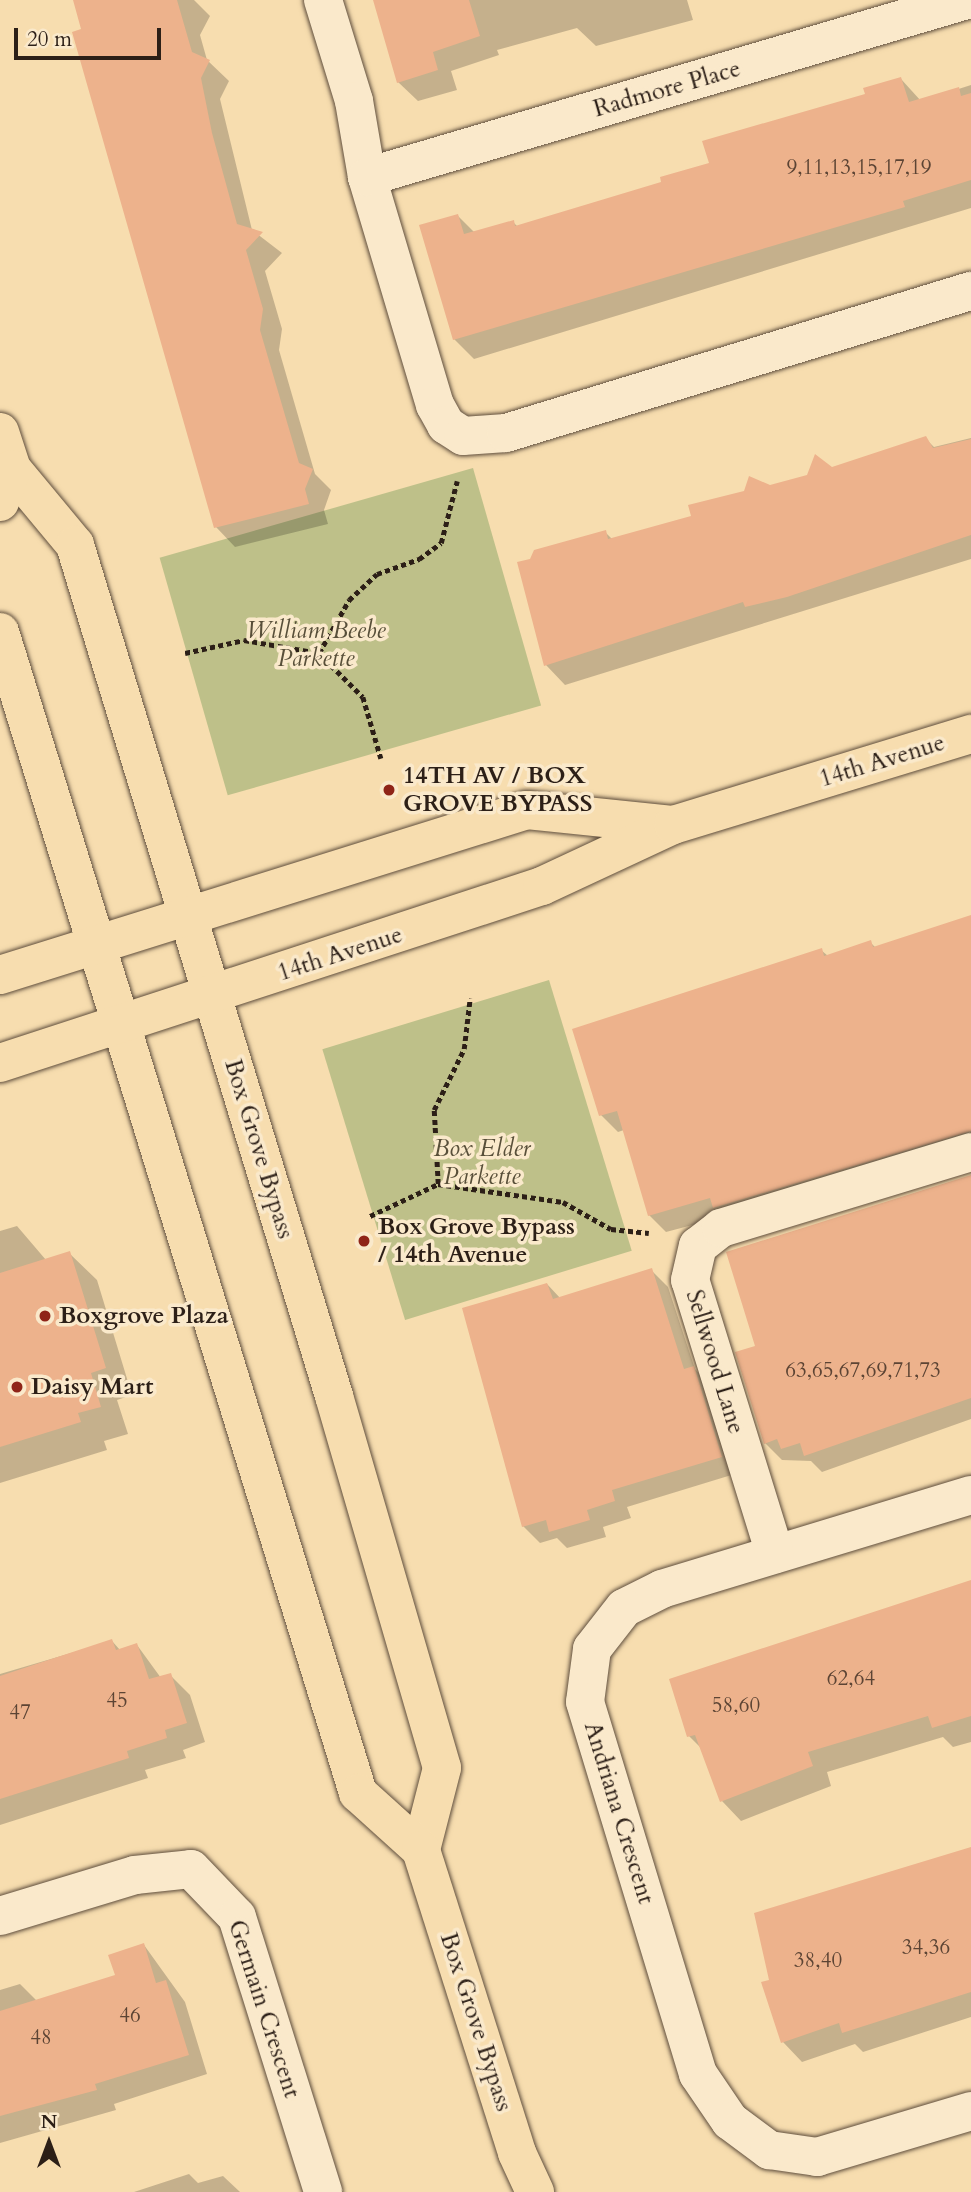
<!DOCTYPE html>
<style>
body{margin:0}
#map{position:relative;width:971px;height:2192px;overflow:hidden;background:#f7ddaf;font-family:Cardo,serif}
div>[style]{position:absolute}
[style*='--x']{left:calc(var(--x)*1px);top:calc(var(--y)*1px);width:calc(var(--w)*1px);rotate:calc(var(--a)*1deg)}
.green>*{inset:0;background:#bec089;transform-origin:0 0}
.shadow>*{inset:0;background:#0003}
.building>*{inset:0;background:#edb28c}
.path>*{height:4.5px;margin-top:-2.25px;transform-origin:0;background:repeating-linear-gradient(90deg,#2c1f17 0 5px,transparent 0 8.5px)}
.roads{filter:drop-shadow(0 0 2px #5f4e3d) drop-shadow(0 0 2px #5f4e3d)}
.minor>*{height:38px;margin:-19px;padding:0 19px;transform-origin:19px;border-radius:19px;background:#fae9cb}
.major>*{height:38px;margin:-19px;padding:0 19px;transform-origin:19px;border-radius:19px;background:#f7ddaf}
.dots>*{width:19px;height:19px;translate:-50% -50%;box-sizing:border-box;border:4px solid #fae9cb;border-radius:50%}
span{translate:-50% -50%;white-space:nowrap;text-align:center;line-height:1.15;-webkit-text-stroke:7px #fae9cb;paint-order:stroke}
.number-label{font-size:21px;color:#5c4434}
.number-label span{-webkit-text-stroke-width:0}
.street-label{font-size:24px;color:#2c1f17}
.park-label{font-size:24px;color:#584f39;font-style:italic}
.poi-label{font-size:24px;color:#2c1f17;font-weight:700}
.left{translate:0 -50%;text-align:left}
.north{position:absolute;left:14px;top:2108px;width:70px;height:70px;-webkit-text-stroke:5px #fae9cb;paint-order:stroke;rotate:0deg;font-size:19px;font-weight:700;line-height:28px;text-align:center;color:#2c1f17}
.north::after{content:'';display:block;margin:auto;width:24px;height:32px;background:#2c1f17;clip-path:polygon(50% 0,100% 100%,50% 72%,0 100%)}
.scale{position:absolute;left:14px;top:28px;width:147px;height:32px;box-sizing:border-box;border:4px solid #2c1f17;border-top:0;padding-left:9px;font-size:21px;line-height:24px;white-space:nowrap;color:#2c1f17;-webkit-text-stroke:5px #fae9cb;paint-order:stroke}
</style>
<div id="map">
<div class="green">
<div style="left:473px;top:468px;width:247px;height:326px;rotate:74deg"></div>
<div style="left:549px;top:980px;width:283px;height:237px;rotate:73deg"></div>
</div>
<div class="shadow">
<div style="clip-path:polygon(76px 0,194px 0,210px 16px,200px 35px,207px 60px,229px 81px,220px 99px,252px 230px,282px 253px,265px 271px,282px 329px,279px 350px,315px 474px,331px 490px,324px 510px,328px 524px,235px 547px,216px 527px)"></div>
<div style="clip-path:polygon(375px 0,687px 0,693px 20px,596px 46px,577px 28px,497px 50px,499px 55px,451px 71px,457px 90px,418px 101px,398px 82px)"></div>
<div style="clip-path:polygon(901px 79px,921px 101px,971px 85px,971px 208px,474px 359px,454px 339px,457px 215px,475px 233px,513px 222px,518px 227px,663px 184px)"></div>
<div style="clip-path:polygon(925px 438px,934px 447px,971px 438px,971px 559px,565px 685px,546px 665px,605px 532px,613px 540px,693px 517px)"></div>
<div style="clip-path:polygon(971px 919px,971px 1151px,666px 1232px,649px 1215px,624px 1130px,618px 1132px,601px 1115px,821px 950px,828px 956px,870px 942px,876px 948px)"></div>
<div style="clip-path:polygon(971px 1177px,971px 1419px,822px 1472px,811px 1461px,782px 1460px,765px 1443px,757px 1347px)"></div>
<div style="clip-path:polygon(17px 1226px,46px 1260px,69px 1253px,97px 1280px,132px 1395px,117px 1400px,128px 1434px,104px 1441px,107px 1450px,0 1483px,0 1231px)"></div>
<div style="clip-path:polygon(651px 1270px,668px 1287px,695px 1369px,710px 1385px,738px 1473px,627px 1507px,631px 1518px,603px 1527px,606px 1537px,567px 1548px,557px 1538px,540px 1543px,523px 1526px,547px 1284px,561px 1299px)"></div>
<div style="clip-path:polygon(971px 1582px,971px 1742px,953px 1747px,943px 1737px,827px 1772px,831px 1786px,741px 1821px,722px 1801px,702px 1749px,689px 1736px)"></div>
<div style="clip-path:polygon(112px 1641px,120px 1650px,137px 1645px,161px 1678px,170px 1675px,190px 1695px,205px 1742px,183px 1750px,186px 1758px,145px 1770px,148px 1778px,0 1825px,0 1674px)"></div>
<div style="clip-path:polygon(971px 1848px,971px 2017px,863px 2052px,855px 2044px,802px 2062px,783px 2042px,771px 1981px)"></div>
<div style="clip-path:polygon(144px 1945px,185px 2002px,207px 2074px,114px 2104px,116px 2110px,0 2143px,0 1990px,20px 1984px,37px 2001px,117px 1976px)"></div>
<div style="clip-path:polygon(189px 2174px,198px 2183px,223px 2176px,240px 2192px,134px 2192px)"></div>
</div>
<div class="building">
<div style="clip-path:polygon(73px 0,177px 0,192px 52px,210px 60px,201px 78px,212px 133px,237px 224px,263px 232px,246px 250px,263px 309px,260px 330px,299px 463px,313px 469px,305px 489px,309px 504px,214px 528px,72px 32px,81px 29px)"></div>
<div style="clip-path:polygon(373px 0,469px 0,480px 36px,433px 52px,438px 70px,397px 83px)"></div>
<div style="clip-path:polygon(901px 77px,909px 102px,959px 87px,961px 96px,971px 93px,971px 180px,903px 201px,905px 207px,453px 340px,419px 225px,458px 214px,464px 234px,514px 220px,515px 226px,661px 182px,660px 177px,709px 163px,702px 141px,865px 94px,863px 88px)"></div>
<div style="clip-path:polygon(926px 436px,933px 448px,971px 439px,971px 535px,787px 597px,745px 607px,743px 602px,544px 666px,517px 562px,530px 559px,534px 550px,606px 530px,608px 539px,691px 516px,688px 505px,744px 491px,749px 476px,770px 485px,807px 475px,815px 454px,832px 467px)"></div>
<div style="clip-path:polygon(971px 915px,971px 1131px,713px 1208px,710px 1198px,648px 1216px,617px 1111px,599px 1116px,572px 1029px,822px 948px,824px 956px,871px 940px,873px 947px)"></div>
<div style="clip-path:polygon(971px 1175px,971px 1398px,804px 1456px,800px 1443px,781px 1449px,777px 1439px,764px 1444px,735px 1352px,755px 1346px,726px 1252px)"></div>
<div style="clip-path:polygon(70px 1251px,106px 1368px,91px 1373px,101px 1407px,78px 1413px,81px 1422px,0 1447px,0 1273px)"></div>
<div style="clip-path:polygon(652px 1268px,684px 1369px,694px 1366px,722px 1457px,612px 1490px,615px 1501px,587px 1510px,590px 1520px,549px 1532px,546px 1520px,522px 1527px,462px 1308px,547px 1283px,553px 1299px)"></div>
<div style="clip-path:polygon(971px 1580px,971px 1716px,932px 1728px,928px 1716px,808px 1752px,813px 1766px,720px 1802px,695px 1735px,687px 1737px,669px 1679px)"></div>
<div style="clip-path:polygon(112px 1639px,116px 1650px,137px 1643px,149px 1679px,171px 1673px,187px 1723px,165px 1730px,167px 1738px,127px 1751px,129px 1758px,0 1799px,0 1676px)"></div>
<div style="clip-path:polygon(971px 1847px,971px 1992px,842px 2033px,839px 2023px,781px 2043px,761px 1982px,769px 1980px,754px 1913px)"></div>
<div style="clip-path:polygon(144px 1943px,156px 1983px,166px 1980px,189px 2055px,95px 2084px,97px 2090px,0 2116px,0 2011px,115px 1975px,108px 1955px)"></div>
</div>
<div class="path">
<div style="--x:185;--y:653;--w:60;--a:-12.4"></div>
<div style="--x:244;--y:640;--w:76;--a:9.8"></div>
<div style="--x:319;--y:653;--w:62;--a:45"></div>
<div style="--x:363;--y:697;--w:64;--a:73.6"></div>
<div style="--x:319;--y:653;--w:61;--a:-60.5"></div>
<div style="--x:349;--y:600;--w:38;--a:-43"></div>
<div style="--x:377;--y:574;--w:45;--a:-19.7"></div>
<div style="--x:419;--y:559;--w:27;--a:-36"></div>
<div style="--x:441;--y:543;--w:64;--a:-75.5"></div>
<div style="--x:438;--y:1184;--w:126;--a:8.2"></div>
<div style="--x:563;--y:1202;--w:55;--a:29.4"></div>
<div style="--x:611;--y:1229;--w:38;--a:6"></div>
<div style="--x:370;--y:1216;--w:75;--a:-25.2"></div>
<div style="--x:438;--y:1184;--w:74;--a:-93.1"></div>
<div style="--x:434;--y:1110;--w:68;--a:-63.8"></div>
<div style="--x:464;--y:1049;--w:51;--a:-83.3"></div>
</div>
<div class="roads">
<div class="minor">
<div style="--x:323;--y:0;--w:106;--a:72.9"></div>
<div style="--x:354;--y:101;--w:77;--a:80.3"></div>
<div style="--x:367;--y:177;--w:238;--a:73.4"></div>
<div style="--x:435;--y:405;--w:23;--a:61"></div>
<div style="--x:446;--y:425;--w:20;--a:33"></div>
<div style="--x:463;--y:436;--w:43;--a:-4"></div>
<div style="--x:506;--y:433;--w:486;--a:-17"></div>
<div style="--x:367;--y:177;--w:626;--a:-16.44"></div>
<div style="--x:971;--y:1495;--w:323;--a:163.1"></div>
<div style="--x:662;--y:1589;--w:42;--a:153.4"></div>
<div style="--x:624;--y:1608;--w:52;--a:128"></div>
<div style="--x:592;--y:1649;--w:53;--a:97.5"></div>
<div style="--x:585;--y:1702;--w:389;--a:73.1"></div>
<div style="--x:698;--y:2074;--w:57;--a:55.8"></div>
<div style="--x:730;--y:2121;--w:49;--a:36.6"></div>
<div style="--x:769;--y:2150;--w:49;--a:8.3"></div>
<div style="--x:817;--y:2157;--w:161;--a:-16.6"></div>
<div style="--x:775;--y:1554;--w:287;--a:-107.2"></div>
<div style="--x:690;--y:1280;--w:35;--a:-77"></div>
<div style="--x:698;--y:1246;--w:29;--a:-38"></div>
<div style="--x:721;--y:1228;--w:261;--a:-16.9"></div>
<div style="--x:0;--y:1916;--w:141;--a:-16.9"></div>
<div style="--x:135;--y:1875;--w:56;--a:-6.1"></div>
<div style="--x:191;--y:1869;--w:66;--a:46.2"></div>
<div style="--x:237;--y:1917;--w:288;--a:72.6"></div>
</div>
<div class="major">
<div style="--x:0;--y:432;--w:39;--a:72"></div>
<div style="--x:12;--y:469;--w:99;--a:50.3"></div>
<div style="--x:75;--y:545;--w:890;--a:73.07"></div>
<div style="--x:334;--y:1396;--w:387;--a:73.8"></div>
<div style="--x:442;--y:1768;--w:85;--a:104.4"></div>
<div style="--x:0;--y:502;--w:35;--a:-70"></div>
<div style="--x:0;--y:632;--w:1215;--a:72.86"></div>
<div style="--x:358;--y:1793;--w:85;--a:42.1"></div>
<div style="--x:421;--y:1850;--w:318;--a:72.4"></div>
<div style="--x:517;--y:2153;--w:43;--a:65.2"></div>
<div style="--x:0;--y:975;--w:552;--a:-17.38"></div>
<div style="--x:527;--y:810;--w:146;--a:5.9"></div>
<div style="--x:0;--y:1063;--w:570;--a:-18.09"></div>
<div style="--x:542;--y:886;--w:145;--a:-25"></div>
<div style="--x:673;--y:825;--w:312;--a:-17"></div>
</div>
</div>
<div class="dots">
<div style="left:389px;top:790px;background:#8f2418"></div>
<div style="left:364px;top:1241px;background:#8f2418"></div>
<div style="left:45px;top:1316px;background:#8f2418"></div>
<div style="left:17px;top:1387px;background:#8f2418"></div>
</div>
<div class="number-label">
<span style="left:859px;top:168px">9,11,13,15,17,19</span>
<span style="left:863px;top:1371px">63,65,67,69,71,73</span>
<span style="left:851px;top:1679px">62,64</span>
<span style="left:117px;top:1701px">45</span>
<span style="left:736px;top:1706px">58,60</span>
<span style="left:20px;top:1713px">47</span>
<span style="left:926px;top:1948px">34,36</span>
<span style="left:818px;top:1961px">38,40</span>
<span style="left:130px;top:2016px">46</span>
<span style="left:41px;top:2038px">48</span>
</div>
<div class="street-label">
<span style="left:667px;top:89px;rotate:-16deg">Radmore Place</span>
<span style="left:882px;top:761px;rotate:-17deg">14th Avenue</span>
<span style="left:340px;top:954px;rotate:-18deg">14th Avenue</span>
<span style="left:259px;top:1149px;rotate:73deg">Box Grove Bypass</span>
<span style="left:715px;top:1362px;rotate:73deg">Sellwood Lane</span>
<span style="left:619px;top:1813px;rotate:73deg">Andriana Crescent</span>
<span style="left:264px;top:2009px;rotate:72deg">Germain Crescent</span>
<span style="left:476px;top:2022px;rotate:72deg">Box Grove Bypass</span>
</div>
<div class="park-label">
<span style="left:316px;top:645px">William Beebe<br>Parkette</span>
<span style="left:482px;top:1163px">Box Elder<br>Parkette</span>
</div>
<div class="poi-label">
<span class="left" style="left:403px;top:790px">14TH AV / BOX<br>GROVE BYPASS</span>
<span class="left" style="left:378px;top:1241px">Box Grove Bypass<br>/ 14th Avenue</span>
<span class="left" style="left:59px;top:1316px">Boxgrove Plaza</span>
<span class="left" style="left:31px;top:1387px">Daisy Mart</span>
</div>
<div class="north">N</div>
<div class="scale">20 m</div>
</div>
